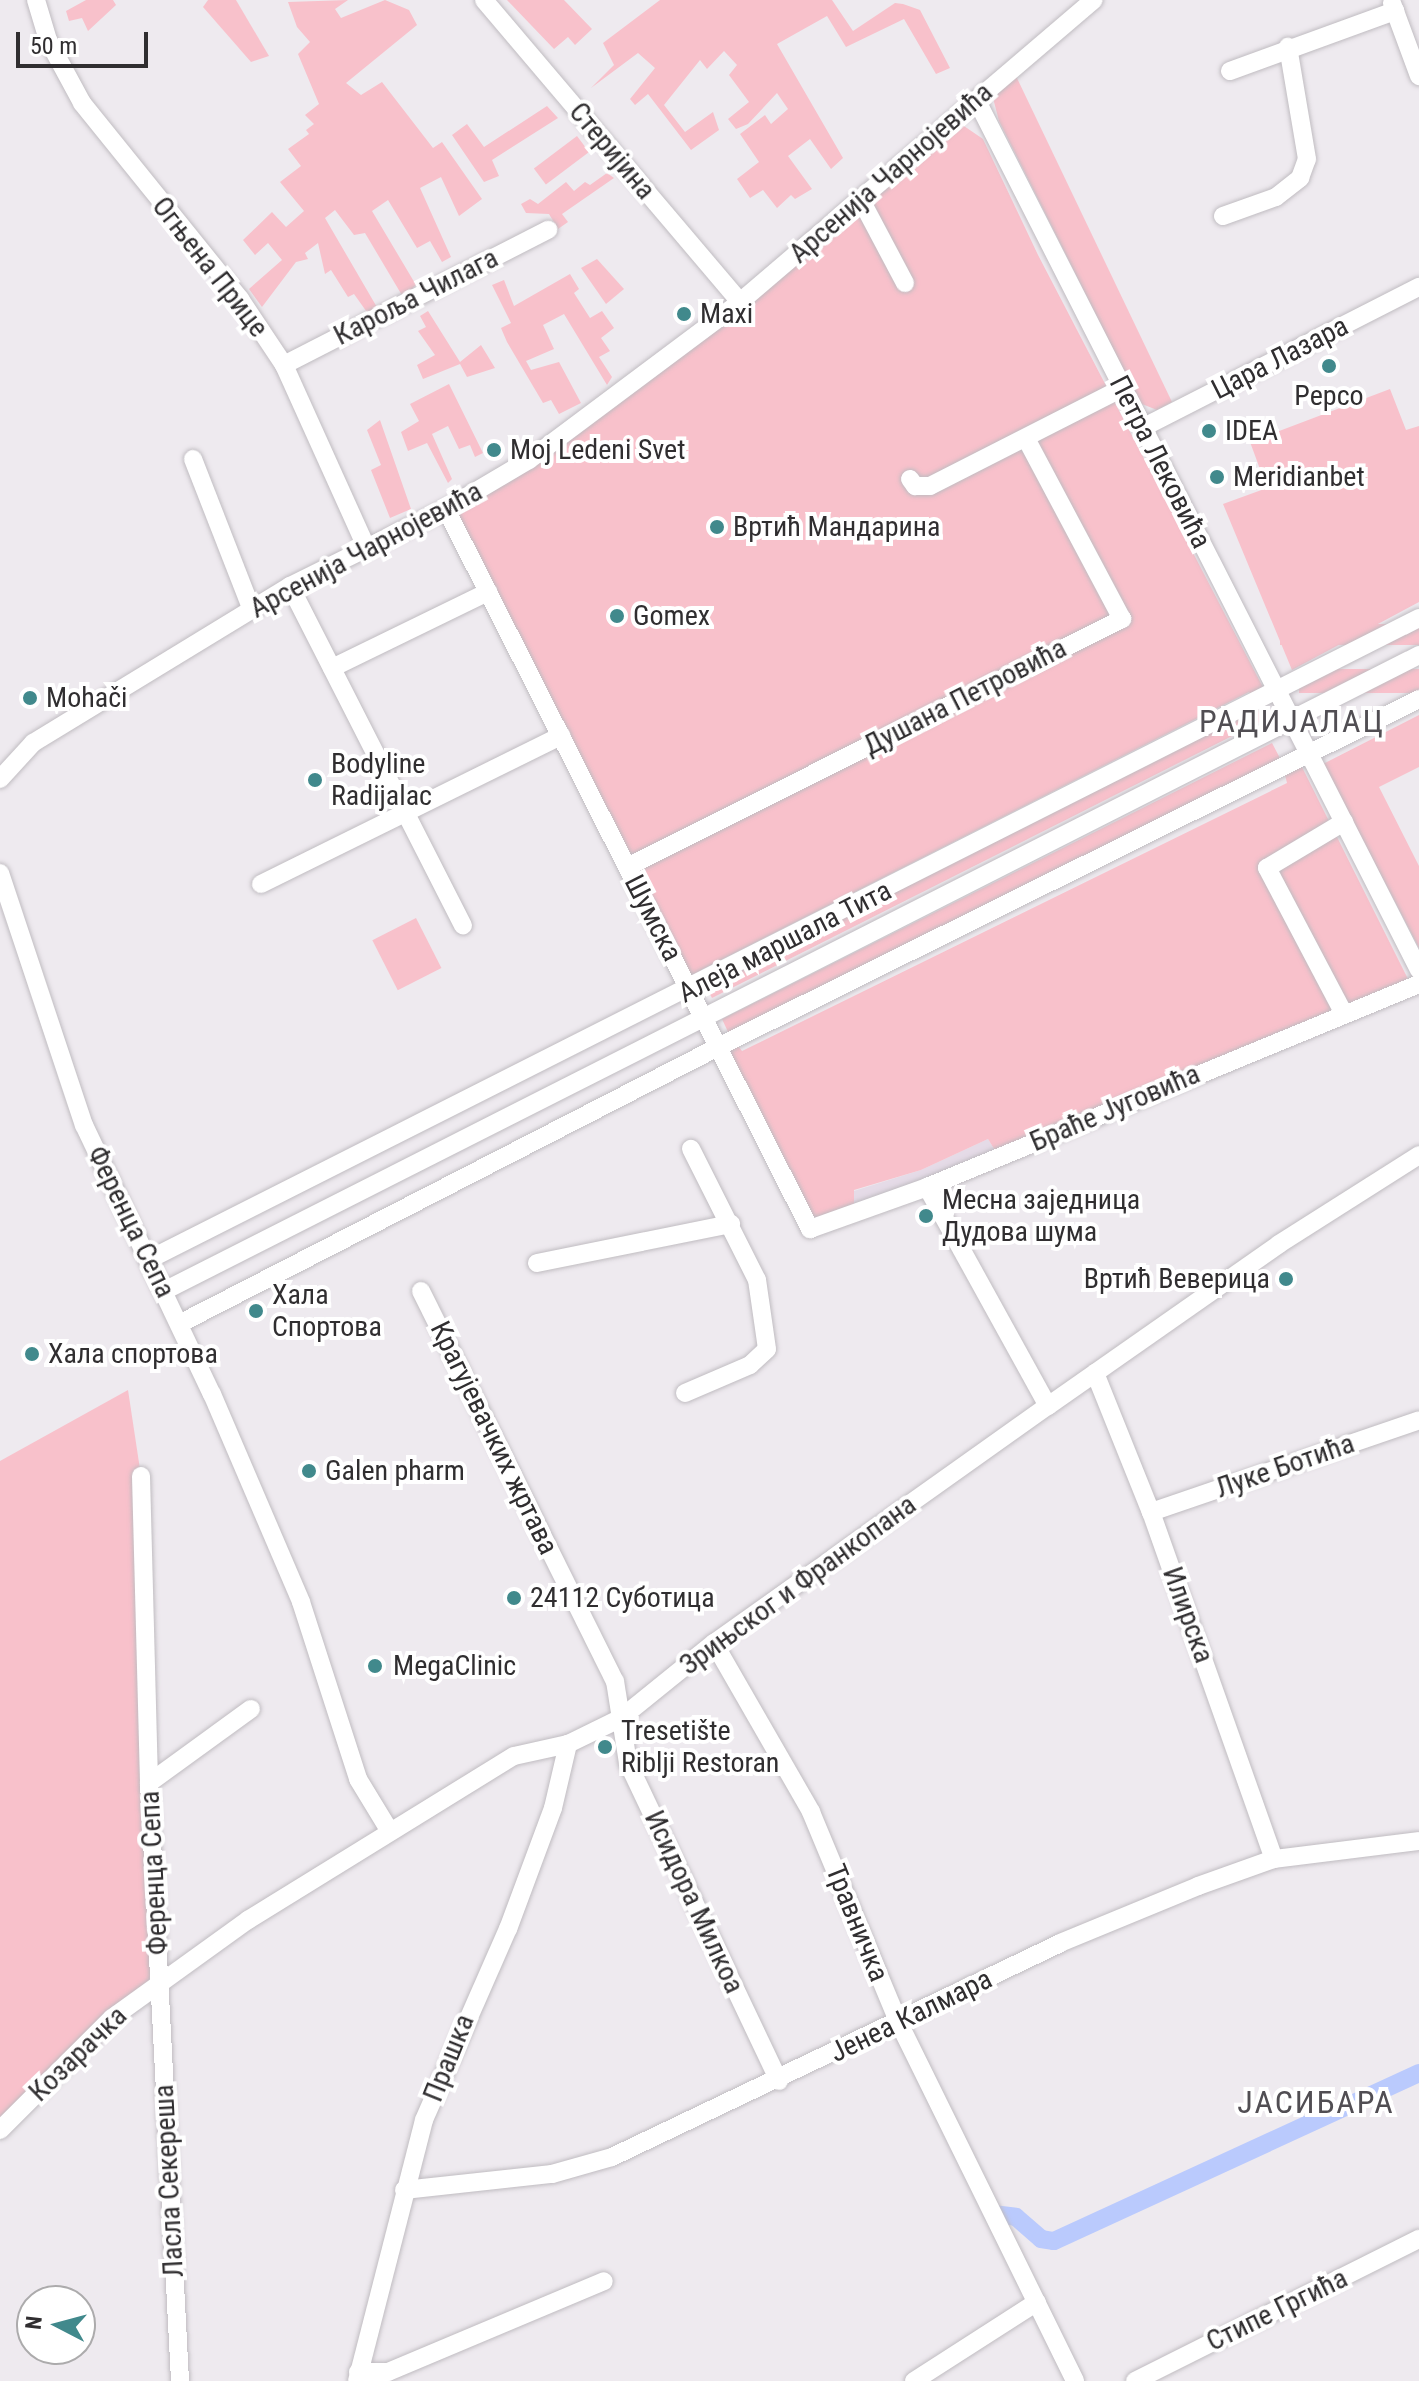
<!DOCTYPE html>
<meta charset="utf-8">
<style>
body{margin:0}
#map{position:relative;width:1419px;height:2381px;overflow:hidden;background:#eeeaef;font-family:"Roboto Condensed",sans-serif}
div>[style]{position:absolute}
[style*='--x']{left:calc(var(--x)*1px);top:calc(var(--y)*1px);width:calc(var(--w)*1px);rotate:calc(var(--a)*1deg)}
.built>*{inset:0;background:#e5dbe7}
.green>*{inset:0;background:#f8c1cb;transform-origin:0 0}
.canal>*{height:18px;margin:-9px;padding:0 9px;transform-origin:9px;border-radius:9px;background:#bacafd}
.roads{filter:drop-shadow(0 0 2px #c0bcc1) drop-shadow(0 0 2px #c0bcc1)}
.minor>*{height:18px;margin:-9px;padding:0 9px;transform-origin:9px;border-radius:9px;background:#fff}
.dots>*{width:22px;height:22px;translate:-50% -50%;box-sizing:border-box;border:4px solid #fff;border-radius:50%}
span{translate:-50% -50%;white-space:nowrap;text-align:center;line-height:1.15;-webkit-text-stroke:8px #fff;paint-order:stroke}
.street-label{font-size:28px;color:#302e30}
.poi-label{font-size:28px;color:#302e30}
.left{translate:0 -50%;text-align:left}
.right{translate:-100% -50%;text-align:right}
.quarter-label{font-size:32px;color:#514e53;letter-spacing:2px}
.north{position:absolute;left:16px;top:2285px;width:80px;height:80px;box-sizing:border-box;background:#fff;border:2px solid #acabac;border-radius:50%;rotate:276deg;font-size:22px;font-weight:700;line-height:32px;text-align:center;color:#302e30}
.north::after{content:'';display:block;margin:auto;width:28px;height:36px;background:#41898c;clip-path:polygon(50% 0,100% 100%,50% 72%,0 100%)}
.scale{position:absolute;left:16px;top:32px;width:132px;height:36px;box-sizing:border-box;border:4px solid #302e30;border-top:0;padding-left:10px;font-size:24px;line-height:28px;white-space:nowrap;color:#302e30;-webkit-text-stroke:6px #fff;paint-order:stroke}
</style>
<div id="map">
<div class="built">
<div style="clip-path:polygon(988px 1139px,996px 1152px,854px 1205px,854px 1191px,921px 1170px)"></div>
</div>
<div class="green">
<div style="clip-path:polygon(86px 0,113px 0,116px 5px,88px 31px,82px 18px,69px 21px,66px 11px)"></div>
<div style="clip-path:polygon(208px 0,236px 0,269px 56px,251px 62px,203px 7px)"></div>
<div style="clip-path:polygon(348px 0,335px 9px,341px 18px,385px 0,409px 10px,417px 25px,346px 83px,361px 95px,382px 82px,433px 148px,442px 142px,482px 199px,459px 216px,441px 177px,420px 188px,451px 257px,442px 262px,430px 241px,417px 248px,388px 200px,372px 211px,416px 285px,403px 297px,365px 233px,354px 235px,335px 210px,325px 218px,378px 309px,369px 315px,354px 294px,348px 297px,331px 270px,325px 274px,318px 243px,305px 253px,308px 259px,296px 262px,262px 307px,249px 289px,282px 260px,268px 243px,255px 255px,243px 240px,272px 212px,286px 227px,304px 211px,280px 182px,301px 166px,288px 149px,309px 134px,306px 130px,314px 124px,305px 115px,319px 104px,298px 54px,310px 42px,297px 27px,288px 2px)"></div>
<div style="clip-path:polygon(507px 0,564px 0,592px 29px,575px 45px,568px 37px,554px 49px)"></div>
<div style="clip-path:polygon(660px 0,832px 0,853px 31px,895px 3px,903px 4px,920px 10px,950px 68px,936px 74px,904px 19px,846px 47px,827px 16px,777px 44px,843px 158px,831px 169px,810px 139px,788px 156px,812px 189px,795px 199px,791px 195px,777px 208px,763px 190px,750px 198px,737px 179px,759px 162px,740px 134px,765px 115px,771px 124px,788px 109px,777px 93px,748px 124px,736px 129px,728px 119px,749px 102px,729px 75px,737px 65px,724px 51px,707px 69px,700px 60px,664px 105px,685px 132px,713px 112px,719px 130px,691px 150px,648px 94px,635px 105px,630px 99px,655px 68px,638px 53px,591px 88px,614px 65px,603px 43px)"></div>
<div style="clip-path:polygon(1016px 76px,1172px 402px,1157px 410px,1142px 404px,1135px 393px,999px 121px,993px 98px)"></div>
<div style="clip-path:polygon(547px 106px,558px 118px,492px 160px,499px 176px,484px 182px,452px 135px,467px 124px,484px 147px)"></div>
<div style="clip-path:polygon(961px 124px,983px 139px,1038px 255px,1266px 693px,1254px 700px,1249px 692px,701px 970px,701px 979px,693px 983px,452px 511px)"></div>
<div style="left:577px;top:136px;width:20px;height:54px;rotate:53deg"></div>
<div style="clip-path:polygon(607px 173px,614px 178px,562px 214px,568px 222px,558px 229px,549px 214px,526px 213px,521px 204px,530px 199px,538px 204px,566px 182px,574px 191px,585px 182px,590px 185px)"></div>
<div style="clip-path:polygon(597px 259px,624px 289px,606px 304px,581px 268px)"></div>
<div style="clip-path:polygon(570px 274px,579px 289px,574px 293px,590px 318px,602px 311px,614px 328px,601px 338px,610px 351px,599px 357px,612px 377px,607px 385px,564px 314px,543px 325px,554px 349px,526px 361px,531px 370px,559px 362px,581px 403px,559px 414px,551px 400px,543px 403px,507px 342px,501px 328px,511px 323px,492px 285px,504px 280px,514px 306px)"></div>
<div style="clip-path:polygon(428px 311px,460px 362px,481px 345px,495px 368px,467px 377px,460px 364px,423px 379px,417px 365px,435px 355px,418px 331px,426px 327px,420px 316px)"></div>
<div style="clip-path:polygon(449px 384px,483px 453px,475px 457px,470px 445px,459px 449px,448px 426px,432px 434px,452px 479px,448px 483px,427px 443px,408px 451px,401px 432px,419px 421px,410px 404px)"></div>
<div style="clip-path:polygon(1390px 389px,1406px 430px,1419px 426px,1419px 602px,1292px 670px,1223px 504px,1267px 488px,1250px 442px)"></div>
<div style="clip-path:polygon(380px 420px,411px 509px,390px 518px,371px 470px,381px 465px,367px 430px)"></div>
<div style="left:1419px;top:624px;width:21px;height:139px;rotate:90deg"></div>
<div style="left:1419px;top:669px;width:24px;height:120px;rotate:90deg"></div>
<div style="clip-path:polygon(1257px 706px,1264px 720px,712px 998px,706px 987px)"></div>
<div style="clip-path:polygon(1419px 715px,1419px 767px,1379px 787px,1419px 866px,1419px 948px,1323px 764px)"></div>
<div style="clip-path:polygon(1272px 743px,1282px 762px,1296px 755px,1409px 981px,996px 1152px,988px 1139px,921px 1170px,854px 1190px,854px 1205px,812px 1223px,722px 1050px,735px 1042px,742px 1051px,1287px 783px,1282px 763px,729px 1034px,722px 1019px)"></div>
<div style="left:416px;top:918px;width:56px;height:49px;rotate:63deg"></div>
<div style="clip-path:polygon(128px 1390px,141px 1476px,159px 1981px,0 2130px,0 1461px)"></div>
</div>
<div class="canal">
<div style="--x:993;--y:2214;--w:23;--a:7"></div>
<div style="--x:1016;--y:2217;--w:33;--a:41"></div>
<div style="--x:1041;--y:2239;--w:13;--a:9"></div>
<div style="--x:1054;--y:2241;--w:402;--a:-24.7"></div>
</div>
<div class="roads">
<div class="minor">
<div style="--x:36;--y:0;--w:42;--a:73.3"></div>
<div style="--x:48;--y:40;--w:72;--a:61.6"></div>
<div style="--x:82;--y:103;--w:252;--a:51.1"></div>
<div style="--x:240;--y:299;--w:79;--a:56.3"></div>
<div style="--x:284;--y:365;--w:200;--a:65.7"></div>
<div style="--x:484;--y:0;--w:396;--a:49.7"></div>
<div style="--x:1392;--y:3;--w:78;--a:69.7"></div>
<div style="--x:1230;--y:71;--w:176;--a:-20"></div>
<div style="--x:977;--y:101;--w:975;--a:63.04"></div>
<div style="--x:861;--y:200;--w:94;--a:62.1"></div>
<div style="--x:1223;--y:216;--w:56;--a:-19.7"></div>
<div style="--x:1276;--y:197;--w:31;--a:-38"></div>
<div style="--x:1300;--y:178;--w:20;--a:-70"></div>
<div style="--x:1307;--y:159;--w:114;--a:-99.6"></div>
<div style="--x:284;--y:365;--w:297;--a:-27.1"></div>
<div style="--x:1142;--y:428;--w:311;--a:-27"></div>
<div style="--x:193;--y:459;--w:162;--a:68.7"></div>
<div style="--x:910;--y:479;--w:9;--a:54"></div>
<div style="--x:915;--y:486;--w:15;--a:0"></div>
<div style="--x:930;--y:486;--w:216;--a:-27"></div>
<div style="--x:446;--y:509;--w:807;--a:63.18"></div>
<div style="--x:810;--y:1229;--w:124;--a:-19.7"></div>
<div style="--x:927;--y:1187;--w:532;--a:-22.42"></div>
<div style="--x:290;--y:586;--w:381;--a:63"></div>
<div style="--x:332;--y:668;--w:174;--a:-26"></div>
<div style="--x:0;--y:779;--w:49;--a:-47.5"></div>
<div style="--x:33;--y:743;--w:301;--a:-31.4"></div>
<div style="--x:290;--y:586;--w:174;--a:-26.3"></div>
<div style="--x:446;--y:509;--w:96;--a:-30.6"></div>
<div style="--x:529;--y:460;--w:264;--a:-36.8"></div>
<div style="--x:740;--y:302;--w:465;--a:-40.5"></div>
<div style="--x:627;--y:867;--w:554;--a:-26.61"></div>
<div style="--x:1122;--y:619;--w:203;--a:-118"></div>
<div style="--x:0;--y:873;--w:266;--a:71.6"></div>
<div style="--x:84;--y:1125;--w:298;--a:64.6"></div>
<div style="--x:212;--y:1394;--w:226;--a:66.8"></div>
<div style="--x:301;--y:1602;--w:186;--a:72.1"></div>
<div style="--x:358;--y:1779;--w:60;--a:58.7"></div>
<div style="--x:261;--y:884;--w:335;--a:-26.3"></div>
<div style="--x:1343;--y:1012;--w:163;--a:-117.8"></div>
<div style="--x:1267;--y:868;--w:90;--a:-30.9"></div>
<div style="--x:927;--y:1187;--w:250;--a:61.1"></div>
<div style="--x:148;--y:1260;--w:1424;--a:-26.8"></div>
<div style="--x:537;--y:1263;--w:198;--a:-11.4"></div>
<div style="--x:164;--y:1291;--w:1407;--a:-26.87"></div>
<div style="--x:421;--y:1291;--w:436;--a:63.6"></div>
<div style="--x:615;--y:1681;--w:83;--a:81"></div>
<div style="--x:628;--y:1763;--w:352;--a:64.6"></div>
<div style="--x:181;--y:1323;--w:602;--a:-27.2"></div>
<div style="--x:716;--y:1048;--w:785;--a:-26.4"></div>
<div style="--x:1095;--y:1373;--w:150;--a:68.1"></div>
<div style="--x:1151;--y:1512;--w:368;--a:70.5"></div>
<div style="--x:685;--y:1393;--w:71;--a:-23.3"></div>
<div style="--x:750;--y:1365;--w:23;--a:-43"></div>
<div style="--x:767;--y:1349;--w:70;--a:-98.2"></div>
<div style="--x:757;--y:1280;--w:147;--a:-116.7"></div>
<div style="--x:141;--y:1476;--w:307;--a:88.5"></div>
<div style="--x:149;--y:1783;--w:599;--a:87.03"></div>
<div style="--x:1151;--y:1512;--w:283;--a:-18.9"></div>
<div style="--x:714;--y:1643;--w:195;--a:60.1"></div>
<div style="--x:811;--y:1812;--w:226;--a:67.4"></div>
<div style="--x:898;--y:2021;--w:401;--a:63.8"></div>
<div style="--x:149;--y:1783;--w:126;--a:-36"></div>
<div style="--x:0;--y:2130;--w:158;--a:-45"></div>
<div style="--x:112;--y:2018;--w:168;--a:-35.8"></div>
<div style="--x:248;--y:1920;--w:312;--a:-31.7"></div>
<div style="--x:514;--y:1756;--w:55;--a:-12.5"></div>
<div style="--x:568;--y:1744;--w:59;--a:-26.1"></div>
<div style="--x:621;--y:1718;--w:119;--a:-38.9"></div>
<div style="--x:714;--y:1643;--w:410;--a:-35.4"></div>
<div style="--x:1048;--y:1406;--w:282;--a:-35"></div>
<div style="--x:1279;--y:1244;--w:166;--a:-32.4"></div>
<div style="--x:404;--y:2190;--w:149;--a:-6.2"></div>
<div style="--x:552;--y:2174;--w:62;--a:-15.8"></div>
<div style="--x:612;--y:2157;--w:496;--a:-25.5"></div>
<div style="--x:1060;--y:1943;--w:149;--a:-22.4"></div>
<div style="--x:1198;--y:1886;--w:81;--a:-19.6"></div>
<div style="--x:1274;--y:1859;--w:146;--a:-7.1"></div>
<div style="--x:358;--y:2372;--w:30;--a:0"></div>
<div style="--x:388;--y:2372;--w:234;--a:-22.8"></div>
<div style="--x:357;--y:2381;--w:269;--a:-75.6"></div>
<div style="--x:424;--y:2120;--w:209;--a:-66.3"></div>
<div style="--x:508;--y:1929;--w:129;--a:-69.6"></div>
<div style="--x:553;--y:1808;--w:66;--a:-76.8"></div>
<div style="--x:914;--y:2381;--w:146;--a:-32.7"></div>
<div style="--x:1135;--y:2381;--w:318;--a:-26.6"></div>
</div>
</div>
<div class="dots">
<div style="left:684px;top:314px;background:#41898c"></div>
<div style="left:1329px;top:366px;background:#41898c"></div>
<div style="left:1209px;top:431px;background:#41898c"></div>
<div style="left:494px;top:450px;background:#41898c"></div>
<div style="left:1217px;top:477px;background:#41898c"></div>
<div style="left:717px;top:527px;background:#41898c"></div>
<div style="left:617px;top:616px;background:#41898c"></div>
<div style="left:30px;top:698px;background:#41898c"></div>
<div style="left:315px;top:780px;background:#41898c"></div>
<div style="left:926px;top:1216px;background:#41898c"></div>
<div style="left:1286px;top:1279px;background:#41898c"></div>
<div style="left:256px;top:1311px;background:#41898c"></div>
<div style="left:32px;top:1354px;background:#41898c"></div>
<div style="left:309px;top:1471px;background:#41898c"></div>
<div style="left:514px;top:1598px;background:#41898c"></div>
<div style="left:375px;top:1666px;background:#41898c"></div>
<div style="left:605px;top:1747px;background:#41898c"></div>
</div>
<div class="street-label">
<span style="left:612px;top:151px;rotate:50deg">Стеријина</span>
<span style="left:891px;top:173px;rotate:-41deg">Арсенија Чарнојевића</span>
<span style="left:210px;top:267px;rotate:52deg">Огњена Прице</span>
<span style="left:416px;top:297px;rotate:-27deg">Кароља Чилага</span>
<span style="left:1280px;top:358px;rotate:-27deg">Цара Лазара</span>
<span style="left:1160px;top:462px;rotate:63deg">Петра Лековића</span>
<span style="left:366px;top:550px;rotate:-28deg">Арсенија Чарнојевића</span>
<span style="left:965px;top:697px;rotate:-27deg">Душана Петровића</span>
<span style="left:653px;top:918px;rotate:63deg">Шумска</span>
<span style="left:785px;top:942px;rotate:-27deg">Алеја маршала Тита</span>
<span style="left:1115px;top:1108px;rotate:-23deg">Браће Југовића</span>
<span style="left:131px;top:1222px;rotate:64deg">Ференца Сепа</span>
<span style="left:494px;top:1438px;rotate:64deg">Крагујевачких жртава</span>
<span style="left:1285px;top:1466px;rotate:-19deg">Луке Ботића</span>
<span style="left:798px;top:1585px;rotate:-36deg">Зрињског и Франкопана</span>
<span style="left:1188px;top:1615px;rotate:70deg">Илирска</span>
<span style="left:154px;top:1873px;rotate:-93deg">Ференца Сепа</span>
<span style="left:694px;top:1902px;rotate:65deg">Исидора Милкоа</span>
<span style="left:857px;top:1923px;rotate:68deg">Травничка</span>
<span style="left:911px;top:2016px;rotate:-26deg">Јенеа Калмара</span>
<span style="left:78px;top:2054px;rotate:-44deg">Козарачка</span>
<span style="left:449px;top:2058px;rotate:-68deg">Прашка</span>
<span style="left:169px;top:2181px;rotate:-93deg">Ласла Секереша</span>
<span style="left:1277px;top:2310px;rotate:-26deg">Стипе Гргића</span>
</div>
<div class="poi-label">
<span class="left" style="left:700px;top:314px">Maxi</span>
<span style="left:1329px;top:396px">Pepco</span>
<span class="left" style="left:1225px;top:431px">IDEA</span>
<span class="left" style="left:510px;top:450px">Moj Ledeni Svet</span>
<span class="left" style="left:1233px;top:477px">Meridianbet</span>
<span class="left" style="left:733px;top:527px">Вртић Мандарина</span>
<span class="left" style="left:633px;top:616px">Gomex</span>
<span class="left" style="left:46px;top:698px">Mohači</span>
<span class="left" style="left:331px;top:780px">Bodyline<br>Radijalac</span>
<span class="left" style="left:942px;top:1216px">Месна заједница<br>Дудова шума</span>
<span class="right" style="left:1270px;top:1279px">Вртић Веверица</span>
<span class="left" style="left:272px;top:1311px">Хала<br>Спортова</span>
<span class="left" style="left:48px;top:1354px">Хала спортова</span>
<span class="left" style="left:325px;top:1471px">Galen pharm</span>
<span class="left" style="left:530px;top:1598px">24112 Суботица</span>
<span class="left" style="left:393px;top:1666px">MegaClinic</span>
<span class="left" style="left:621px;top:1747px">Tresetište<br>Riblji Restoran</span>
</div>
<div class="quarter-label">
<span style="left:1292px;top:721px">РАДИЈАЛАЦ</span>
<span style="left:1316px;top:2102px">ЈАСИБАРА</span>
</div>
<div class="north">N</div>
<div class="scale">50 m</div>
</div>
